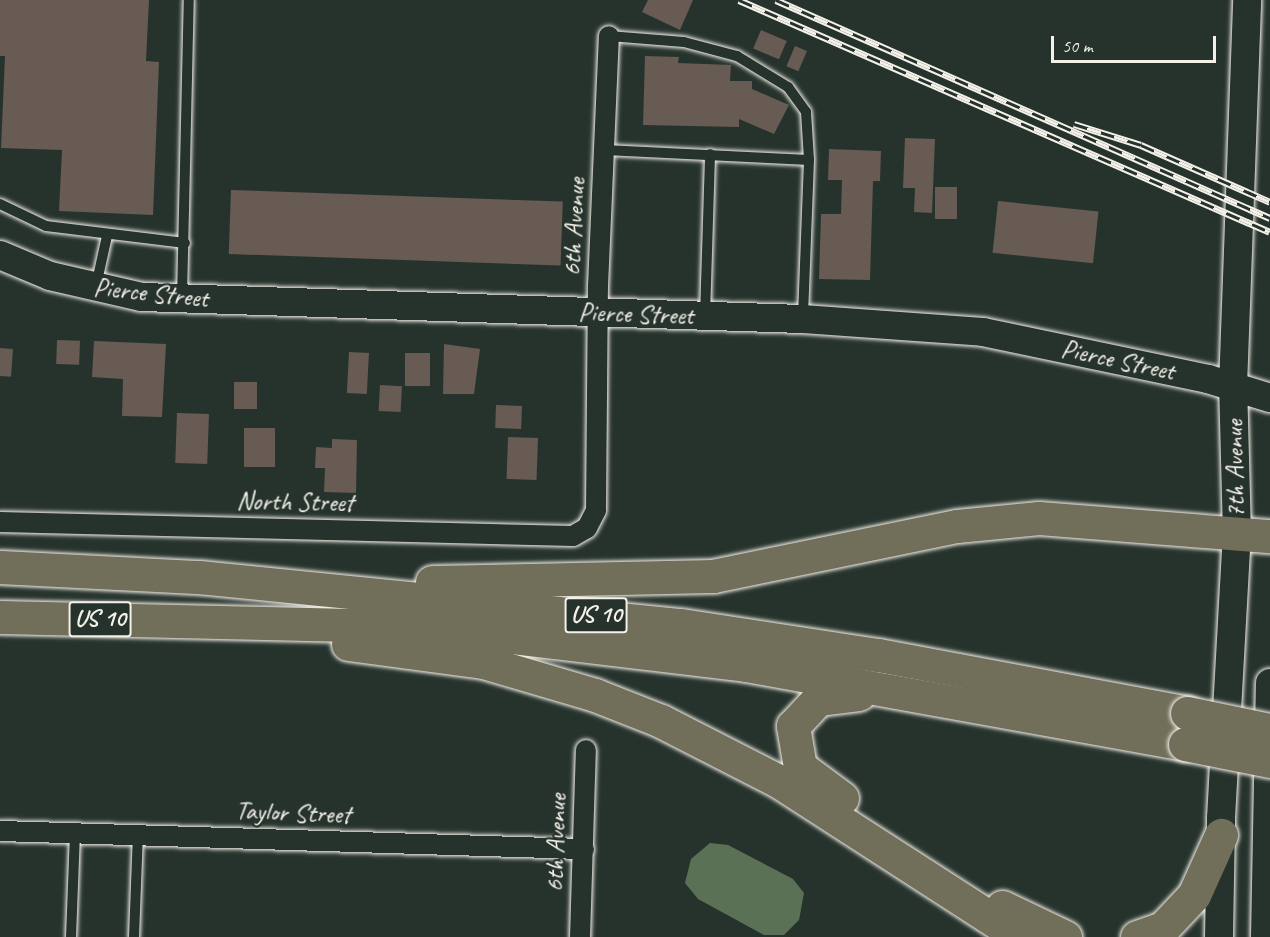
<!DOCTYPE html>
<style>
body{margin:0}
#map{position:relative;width:1270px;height:937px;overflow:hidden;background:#26332d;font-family:Caveat,sans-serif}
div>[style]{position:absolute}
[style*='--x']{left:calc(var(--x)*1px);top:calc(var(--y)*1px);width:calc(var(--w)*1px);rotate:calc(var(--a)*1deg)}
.green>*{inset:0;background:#5b7155}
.building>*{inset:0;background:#675b53;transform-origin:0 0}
.roads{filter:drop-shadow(0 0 2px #f4f1e8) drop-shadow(0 0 2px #f4f1e8)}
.lane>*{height:10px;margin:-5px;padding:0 5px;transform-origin:5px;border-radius:5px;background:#26332d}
.street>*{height:20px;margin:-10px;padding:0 10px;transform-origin:10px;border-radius:10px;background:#26332d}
.secondary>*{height:28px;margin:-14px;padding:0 14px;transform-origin:14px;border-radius:14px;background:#26332d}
.highway>*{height:33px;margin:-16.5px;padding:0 16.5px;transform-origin:16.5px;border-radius:16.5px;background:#716e59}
.rail>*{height:7px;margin-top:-3.5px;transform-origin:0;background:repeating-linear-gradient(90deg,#26332d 0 14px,#f4f1e8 0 28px);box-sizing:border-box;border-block:2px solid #f4f1e8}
.bridges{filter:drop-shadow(0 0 2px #f4f1e8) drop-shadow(0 0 2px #f4f1e8)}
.highway-bridge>*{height:33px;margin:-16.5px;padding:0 16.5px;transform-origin:16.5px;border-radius:16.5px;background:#716e59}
span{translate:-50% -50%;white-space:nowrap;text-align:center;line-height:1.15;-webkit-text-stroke:4.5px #26332d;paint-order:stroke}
.shield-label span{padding:2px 4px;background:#26332d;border:2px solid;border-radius:4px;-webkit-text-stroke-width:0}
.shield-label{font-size:24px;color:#f4f1e8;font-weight:700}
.street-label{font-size:26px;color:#f4f1e8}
.scale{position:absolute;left:1051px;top:36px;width:165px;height:27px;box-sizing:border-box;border:3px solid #f4f1e8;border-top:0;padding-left:8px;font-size:18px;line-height:21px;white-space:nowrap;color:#f4f1e8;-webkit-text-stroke:4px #26332d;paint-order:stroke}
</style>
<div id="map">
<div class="green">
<div style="clip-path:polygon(710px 843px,728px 845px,793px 879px,804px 893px,799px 920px,784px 935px,764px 935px,698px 899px,685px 883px,691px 859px)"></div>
</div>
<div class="building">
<div style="clip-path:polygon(0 0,149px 0,146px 61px,159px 62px,153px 215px,59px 211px,62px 150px,1px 148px,5px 56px,0 56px)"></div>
<div style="clip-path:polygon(648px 0,693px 0,680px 30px,642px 12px)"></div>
<div style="left:761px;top:30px;width:28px;height:20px;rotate:23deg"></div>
<div style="left:795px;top:46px;width:13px;height:22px;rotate:23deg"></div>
<div style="clip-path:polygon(645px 56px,679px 57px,678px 63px,731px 65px,730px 81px,752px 81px,752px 89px,789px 105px,774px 134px,739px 119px,739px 127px,643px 125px)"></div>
<div style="clip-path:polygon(905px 138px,935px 139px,932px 213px,914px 212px,915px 188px,903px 188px)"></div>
<div style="clip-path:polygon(829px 149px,881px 151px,880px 181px,873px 181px,870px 280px,819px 279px,821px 214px,841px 214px,842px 180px,828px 180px)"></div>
<div style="left:935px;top:187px;width:22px;height:32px"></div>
<div style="left:231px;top:190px;width:332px;height:64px;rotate:2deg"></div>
<div style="left:998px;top:201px;width:101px;height:52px;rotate:6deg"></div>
<div style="left:57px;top:340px;width:23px;height:24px;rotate:2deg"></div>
<div style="clip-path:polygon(94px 341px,166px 344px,162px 417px,122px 416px,123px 379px,92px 377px)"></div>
<div style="clip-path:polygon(444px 344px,480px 349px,474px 394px,443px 394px)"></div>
<div style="left:0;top:348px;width:13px;height:28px;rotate:4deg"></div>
<div style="left:349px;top:352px;width:20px;height:41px;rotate:3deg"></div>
<div style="left:405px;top:353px;width:25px;height:33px"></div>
<div style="left:234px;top:382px;width:23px;height:27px"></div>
<div style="left:380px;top:385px;width:22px;height:26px;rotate:3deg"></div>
<div style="left:496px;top:405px;width:26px;height:23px;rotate:2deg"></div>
<div style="left:177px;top:413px;width:32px;height:50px;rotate:2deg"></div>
<div style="left:244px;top:428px;width:31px;height:39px"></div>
<div style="left:508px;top:437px;width:30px;height:42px;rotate:2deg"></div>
<div style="clip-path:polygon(332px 439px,357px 440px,356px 493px,324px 492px,325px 468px,315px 468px,316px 447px,332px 448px)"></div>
</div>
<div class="roads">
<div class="lane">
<div style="--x:609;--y:36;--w:75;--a:4.6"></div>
<div style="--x:684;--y:42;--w:55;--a:14.8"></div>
<div style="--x:737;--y:56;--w:60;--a:31.3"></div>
<div style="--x:788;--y:87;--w:31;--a:54"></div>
<div style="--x:806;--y:112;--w:48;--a:86.4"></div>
<div style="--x:605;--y:150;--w:204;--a:2.8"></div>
<div style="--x:809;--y:160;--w:158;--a:92.2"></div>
<div style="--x:0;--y:204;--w:51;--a:25.6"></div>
<div style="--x:46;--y:226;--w:140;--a:7"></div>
<div style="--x:96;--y:286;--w:51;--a:-77.6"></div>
<div style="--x:182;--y:298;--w:298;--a:-88.7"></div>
<div style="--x:705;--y:316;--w:162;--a:-88.2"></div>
<div style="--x:71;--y:937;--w:104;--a:-87.8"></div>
<div style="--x:134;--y:937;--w:102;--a:-87.8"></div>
</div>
<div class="street">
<div style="--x:0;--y:522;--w:573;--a:1.4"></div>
<div style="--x:573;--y:536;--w:16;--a:-30"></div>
<div style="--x:587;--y:528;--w:20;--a:-63"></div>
<div style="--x:596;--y:510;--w:224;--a:-89.5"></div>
<div style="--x:598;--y:286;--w:250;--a:-87.5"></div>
<div style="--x:0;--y:831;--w:584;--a:1.77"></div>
<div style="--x:580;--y:937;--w:187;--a:-88.2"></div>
</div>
<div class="secondary">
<div style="--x:0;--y:255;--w:54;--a:22.8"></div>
<div style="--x:50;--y:276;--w:94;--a:12.9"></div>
<div style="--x:142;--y:297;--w:661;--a:1.91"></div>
<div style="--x:803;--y:319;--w:180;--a:4.1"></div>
<div style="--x:983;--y:332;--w:230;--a:11.8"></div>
<div style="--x:1208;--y:379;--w:65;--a:17"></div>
<div style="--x:1219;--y:937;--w:119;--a:-89"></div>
<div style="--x:1221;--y:818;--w:283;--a:-86.8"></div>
<div style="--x:1237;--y:535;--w:148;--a:-91.5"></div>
<div style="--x:1233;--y:387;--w:387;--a:-87.9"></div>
<div style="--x:1265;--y:937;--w:254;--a:-88.9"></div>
</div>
<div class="highway">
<div style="--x:0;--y:567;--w:199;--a:2.9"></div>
<div style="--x:199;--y:577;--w:484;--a:5.7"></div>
<div style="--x:681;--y:625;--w:199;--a:8.7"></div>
<div style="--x:878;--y:655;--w:314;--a:10.6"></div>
<div style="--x:432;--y:582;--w:281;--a:-1.2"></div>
<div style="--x:713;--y:576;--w:249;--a:-11.6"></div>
<div style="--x:957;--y:526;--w:82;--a:-5.6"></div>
<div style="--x:1039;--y:518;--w:232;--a:4.5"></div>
<div style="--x:0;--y:617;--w:429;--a:1.3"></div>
<div style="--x:429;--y:627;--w:319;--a:6.8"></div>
<div style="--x:746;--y:665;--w:446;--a:10.2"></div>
<div style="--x:348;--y:644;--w:136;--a:7.6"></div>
<div style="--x:483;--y:662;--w:117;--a:16.4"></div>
<div style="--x:595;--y:695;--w:71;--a:21.5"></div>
<div style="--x:661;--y:721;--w:131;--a:27.1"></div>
<div style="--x:778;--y:781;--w:288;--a:32.8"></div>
<div style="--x:842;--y:798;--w:52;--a:-143.6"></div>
<div style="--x:800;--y:767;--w:42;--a:-99.7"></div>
<div style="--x:793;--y:726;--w:37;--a:-47"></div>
<div style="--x:818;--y:699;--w:41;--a:-7"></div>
<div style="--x:1002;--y:907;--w:70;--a:25.5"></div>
<div style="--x:1137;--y:937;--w:28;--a:-19"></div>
<div style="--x:1163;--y:928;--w:45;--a:-46.8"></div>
<div style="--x:1194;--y:895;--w:66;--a:-65.8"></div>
</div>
</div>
<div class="rail">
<div style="--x:739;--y:0;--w:579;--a:23.6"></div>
<div style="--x:776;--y:0;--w:540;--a:23.81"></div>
<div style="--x:1074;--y:124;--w:70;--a:17.4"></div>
<div style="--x:1141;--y:145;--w:141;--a:23.8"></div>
</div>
<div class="bridges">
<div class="highway-bridge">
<div style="--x:1187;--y:713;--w:85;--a:11.6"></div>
<div style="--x:1185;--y:744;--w:87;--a:11.3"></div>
</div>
</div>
<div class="shield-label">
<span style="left:596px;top:615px">US 10</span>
<span style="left:100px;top:619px">US 10</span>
</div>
<div class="street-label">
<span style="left:574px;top:227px;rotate:-87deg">6th Avenue</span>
<span style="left:151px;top:293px;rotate:6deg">Pierce Street</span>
<span style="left:636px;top:314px;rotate:2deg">Pierce Street</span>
<span style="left:1118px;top:360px;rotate:12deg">Pierce Street</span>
<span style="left:1235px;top:469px;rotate:-91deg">7th Avenue</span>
<span style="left:295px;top:502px;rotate:1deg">North Street</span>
<span style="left:293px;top:813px;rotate:2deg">Taylor Street</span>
<span style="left:556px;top:843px;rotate:-88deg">6th Avenue</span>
</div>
<div class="scale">50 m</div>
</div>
